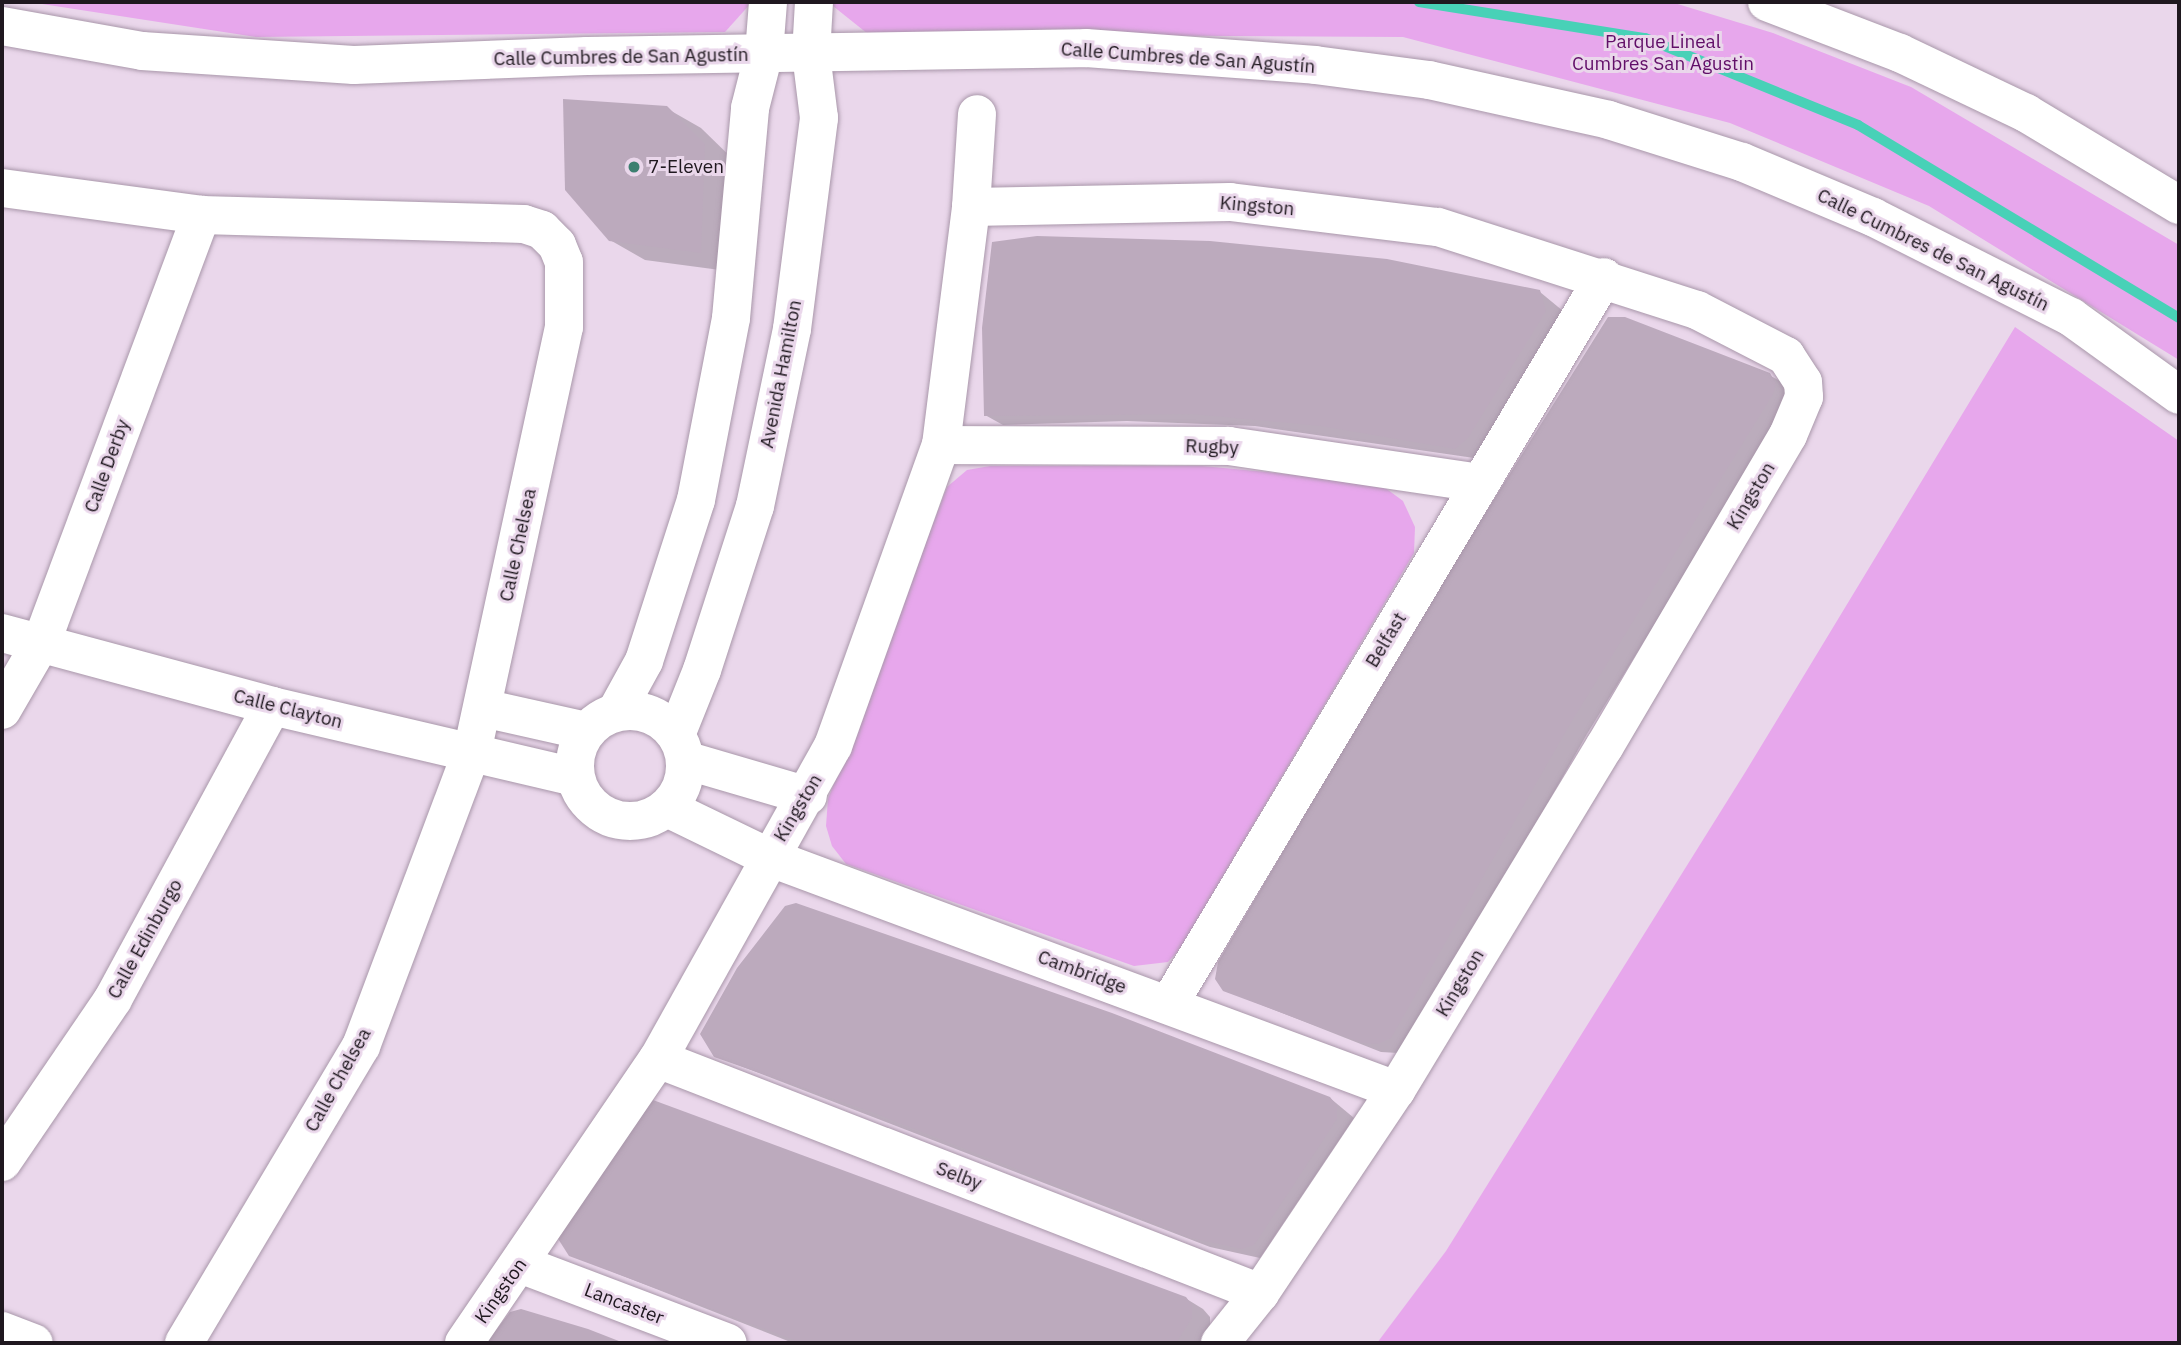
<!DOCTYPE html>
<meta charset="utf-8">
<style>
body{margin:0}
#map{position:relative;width:2181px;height:1345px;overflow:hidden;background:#ead7eb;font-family:"IBM Plex Sans",sans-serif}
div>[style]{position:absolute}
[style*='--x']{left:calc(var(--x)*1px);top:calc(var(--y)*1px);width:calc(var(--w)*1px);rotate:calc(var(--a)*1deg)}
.green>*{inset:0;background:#e7a7ec}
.shadow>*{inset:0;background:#0003}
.stream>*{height:10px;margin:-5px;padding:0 5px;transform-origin:5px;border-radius:5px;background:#48d1b7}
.building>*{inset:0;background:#bcaabd}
.roads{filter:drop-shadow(0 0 2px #a997aa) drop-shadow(0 0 2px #a997aa)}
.minor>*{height:38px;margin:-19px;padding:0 19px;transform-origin:19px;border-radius:19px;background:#fff}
.minor>.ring{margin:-19px;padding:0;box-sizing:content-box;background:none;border:38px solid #fff;border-radius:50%}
.dots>*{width:19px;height:19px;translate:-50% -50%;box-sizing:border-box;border:4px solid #ead7eb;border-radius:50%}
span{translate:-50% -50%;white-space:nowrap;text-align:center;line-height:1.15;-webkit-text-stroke:6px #ead7eb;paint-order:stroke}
.park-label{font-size:19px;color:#610e68}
.street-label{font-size:19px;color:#1f181f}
.poi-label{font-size:19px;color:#1f181f}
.left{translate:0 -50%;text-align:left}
.frame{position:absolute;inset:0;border:4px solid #1f181f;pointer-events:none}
</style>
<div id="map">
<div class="green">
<div style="clip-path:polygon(29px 2px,752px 2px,725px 32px,256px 37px)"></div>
<div style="clip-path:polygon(828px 2px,1671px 2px,1773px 33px,1911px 87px,2179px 245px,2179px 360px,1929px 206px,1730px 123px,1403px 37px,868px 34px)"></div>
<div style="clip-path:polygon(2015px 327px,2179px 441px,2179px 1343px,1377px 1343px,1446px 1251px,1746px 771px)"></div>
<div style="clip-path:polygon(990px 466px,1202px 466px,1319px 477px,1384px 487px,1403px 501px,1415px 527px,1414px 553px,1180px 949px,1168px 962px,1134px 966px,846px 864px,832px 846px,826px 826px,828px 799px,947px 487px,967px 470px)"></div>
</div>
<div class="shadow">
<div style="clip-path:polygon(666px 108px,701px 128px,739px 165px,735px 272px,645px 260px,610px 240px)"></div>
<div style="clip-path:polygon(1540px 292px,1563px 311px,1474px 458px,1255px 426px,1127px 421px,1003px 425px,985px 415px)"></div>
<div style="clip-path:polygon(1769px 375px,1787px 385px,1790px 405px,1587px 734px,1409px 1048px,1398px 1053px,1381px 1052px,1224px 990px)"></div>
<div style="clip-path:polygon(715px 1056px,1330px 1098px,1354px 1118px,1260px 1258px,1210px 1247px)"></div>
<div style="clip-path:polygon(570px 1255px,1185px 1298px,1203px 1309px,1210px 1317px,1210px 1329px,1200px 1343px,793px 1343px)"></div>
<div style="clip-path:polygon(511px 1314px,587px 1330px,621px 1343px,489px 1343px)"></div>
</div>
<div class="stream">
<div style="--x:1419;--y:2;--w:229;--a:9.1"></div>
<div style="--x:1645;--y:38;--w:230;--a:22.2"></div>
<div style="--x:1858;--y:125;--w:375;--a:31"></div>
</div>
<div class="building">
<div style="clip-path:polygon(563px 99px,667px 106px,705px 144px,701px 253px,609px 241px,565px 190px)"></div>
<div style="clip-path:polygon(1037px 236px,1210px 241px,1387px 259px,1540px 290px,1546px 311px,1468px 438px,1455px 449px,1321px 426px,1193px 414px,984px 416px,982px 328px,992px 242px)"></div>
<div style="clip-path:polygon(1608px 317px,1625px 317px,1770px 373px,1776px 384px,1773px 394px,1570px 724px,1391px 1038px,1379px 1044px,1362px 1043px,1223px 991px,1215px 979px,1218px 962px,1427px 606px)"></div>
<div style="clip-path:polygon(796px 903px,1112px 1013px,1330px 1097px,1337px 1106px,1337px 1119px,1254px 1245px,1242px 1249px,1191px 1238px,874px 1113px,714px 1057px,700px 1034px,737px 968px,785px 906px)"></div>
<div style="clip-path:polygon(653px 1100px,1186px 1297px,1192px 1305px,1192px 1318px,1176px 1343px,802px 1343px,569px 1256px,555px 1234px)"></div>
<div style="clip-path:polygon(521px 1309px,588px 1329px,624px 1343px,486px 1343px,510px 1312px)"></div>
</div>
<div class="roads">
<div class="minor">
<div style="--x:1767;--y:2;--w:142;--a:21"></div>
<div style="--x:1900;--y:53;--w:140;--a:25.5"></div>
<div style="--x:2026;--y:113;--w:179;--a:31"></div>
<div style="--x:2;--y:26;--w:142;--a:10.1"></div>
<div style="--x:142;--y:51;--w:212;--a:3.8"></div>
<div style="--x:354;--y:65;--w:233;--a:-2.2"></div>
<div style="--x:587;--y:56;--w:499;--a:-0.9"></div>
<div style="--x:1086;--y:48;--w:230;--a:4.2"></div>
<div style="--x:1315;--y:65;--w:115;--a:7.5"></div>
<div style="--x:1429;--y:80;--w:184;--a:12.5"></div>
<div style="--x:1609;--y:120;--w:139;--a:17.5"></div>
<div style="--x:1742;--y:162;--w:142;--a:22.8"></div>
<div style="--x:1873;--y:217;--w:222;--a:26.8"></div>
<div style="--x:2071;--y:317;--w:133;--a:35.8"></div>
<div style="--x:2;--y:188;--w:201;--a:7.7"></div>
<div style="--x:201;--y:215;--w:323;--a:1.6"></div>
<div style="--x:524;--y:224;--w:19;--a:18"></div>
<div style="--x:542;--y:230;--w:21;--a:45"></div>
<div style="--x:557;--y:245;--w:18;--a:68"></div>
<div style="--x:564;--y:262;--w:65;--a:90"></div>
<div style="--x:564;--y:327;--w:434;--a:102.2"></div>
<div style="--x:472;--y:751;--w:315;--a:110.6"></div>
<div style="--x:361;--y:1046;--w:346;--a:120.8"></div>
<div style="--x:971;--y:207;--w:259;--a:-1.1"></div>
<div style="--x:1230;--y:202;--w:209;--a:6.9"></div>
<div style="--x:1438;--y:227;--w:272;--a:17.8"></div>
<div style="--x:1697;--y:310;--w:100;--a:27.3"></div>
<div style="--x:1786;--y:356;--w:31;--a:57"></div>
<div style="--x:1803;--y:382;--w:15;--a:86"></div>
<div style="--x:1804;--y:397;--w:41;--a:112.8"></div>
<div style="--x:1788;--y:435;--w:362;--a:120.5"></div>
<div style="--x:1604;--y:747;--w:401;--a:121.2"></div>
<div style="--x:1396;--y:1090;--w:244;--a:123.8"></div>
<div style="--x:1260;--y:1293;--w:64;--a:128.7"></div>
<div style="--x:941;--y:445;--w:288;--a:0.2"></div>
<div style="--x:1229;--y:446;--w:254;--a:8.4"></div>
<div style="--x:2;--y:633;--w:280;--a:15.1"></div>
<div style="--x:272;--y:706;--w:311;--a:13.2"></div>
<div style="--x:483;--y:708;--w:106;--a:12.6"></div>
<div style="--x:2;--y:710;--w:80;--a:-59.9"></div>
<div style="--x:42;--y:641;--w:455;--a:-69.5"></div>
<div class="ring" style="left:575px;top:711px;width:72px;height:72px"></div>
<div style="--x:616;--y:712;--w:58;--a:-61.2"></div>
<div style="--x:644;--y:661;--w:169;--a:-72.1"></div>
<div style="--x:696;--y:500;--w:185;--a:-79.1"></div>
<div style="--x:731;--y:318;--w:211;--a:-84.8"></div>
<div style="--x:750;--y:108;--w:57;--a:-75.7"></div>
<div style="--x:764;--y:53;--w:51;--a:-85.5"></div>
<div style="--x:676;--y:735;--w:70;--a:-68.2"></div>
<div style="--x:702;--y:670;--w:172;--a:-72.1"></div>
<div style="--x:755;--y:506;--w:181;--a:-78.2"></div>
<div style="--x:792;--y:329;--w:213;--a:-82.7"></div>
<div style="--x:819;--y:118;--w:64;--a:-97.1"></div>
<div style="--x:811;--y:54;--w:52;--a:-86.7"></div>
<div style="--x:685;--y:760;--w:128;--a:16.3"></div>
<div style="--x:667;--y:808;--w:112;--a:25.9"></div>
<div style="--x:768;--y:857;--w:670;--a:20.36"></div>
<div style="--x:1169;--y:1004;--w:847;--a:-59.11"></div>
<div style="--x:658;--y:1059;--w:646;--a:21.24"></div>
<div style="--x:2;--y:1162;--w:197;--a:-55.7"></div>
<div style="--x:113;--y:999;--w:333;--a:-61.5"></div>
<div style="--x:520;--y:1264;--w:222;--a:20.8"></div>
<div style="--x:2;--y:1331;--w:34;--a:21"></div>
<div style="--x:464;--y:1343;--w:344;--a:-55.7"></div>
<div style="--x:658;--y:1059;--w:359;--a:-60.8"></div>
<div style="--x:833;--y:746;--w:320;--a:-70.3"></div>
<div style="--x:941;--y:445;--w:240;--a:-82.8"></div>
<div style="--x:971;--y:207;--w:93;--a:-86.3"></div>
</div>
</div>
<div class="dots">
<div style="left:634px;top:167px;background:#3c7f70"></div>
</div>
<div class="park-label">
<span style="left:1663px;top:53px">Parque Lineal<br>Cumbres San Agustin</span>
</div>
<div class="street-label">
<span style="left:621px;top:57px;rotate:-1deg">Calle Cumbres de San Agustín</span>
<span style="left:1188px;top:58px;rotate:4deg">Calle Cumbres de San Agustín</span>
<span style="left:1257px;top:206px;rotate:5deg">Kingston</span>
<span style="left:1933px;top:250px;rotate:26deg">Calle Cumbres de San Agustín</span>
<span style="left:781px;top:374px;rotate:-79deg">Avenida Hamilton</span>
<span style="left:1212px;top:447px;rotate:2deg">Rugby</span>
<span style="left:107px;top:466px;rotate:-70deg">Calle Derby</span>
<span style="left:1751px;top:496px;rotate:-59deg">Kingston</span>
<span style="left:518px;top:545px;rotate:-78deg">Calle Chelsea</span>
<span style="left:1386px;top:640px;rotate:-59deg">Belfast</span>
<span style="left:288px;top:709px;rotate:14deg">Calle Clayton</span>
<span style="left:798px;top:808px;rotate:-59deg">Kingston</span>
<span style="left:145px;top:939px;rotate:-61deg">Calle Edinburgo</span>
<span style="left:1082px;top:972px;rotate:20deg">Cambridge</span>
<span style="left:1460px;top:983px;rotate:-59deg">Kingston</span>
<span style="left:338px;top:1080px;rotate:-61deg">Calle Chelsea</span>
<span style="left:959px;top:1176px;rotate:21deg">Selby</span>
<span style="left:501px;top:1291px;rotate:-55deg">Kingston</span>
<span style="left:624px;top:1304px;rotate:21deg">Lancaster</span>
</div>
<div class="poi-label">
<span class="left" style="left:648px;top:167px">7-Eleven</span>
</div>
<div class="frame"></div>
</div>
